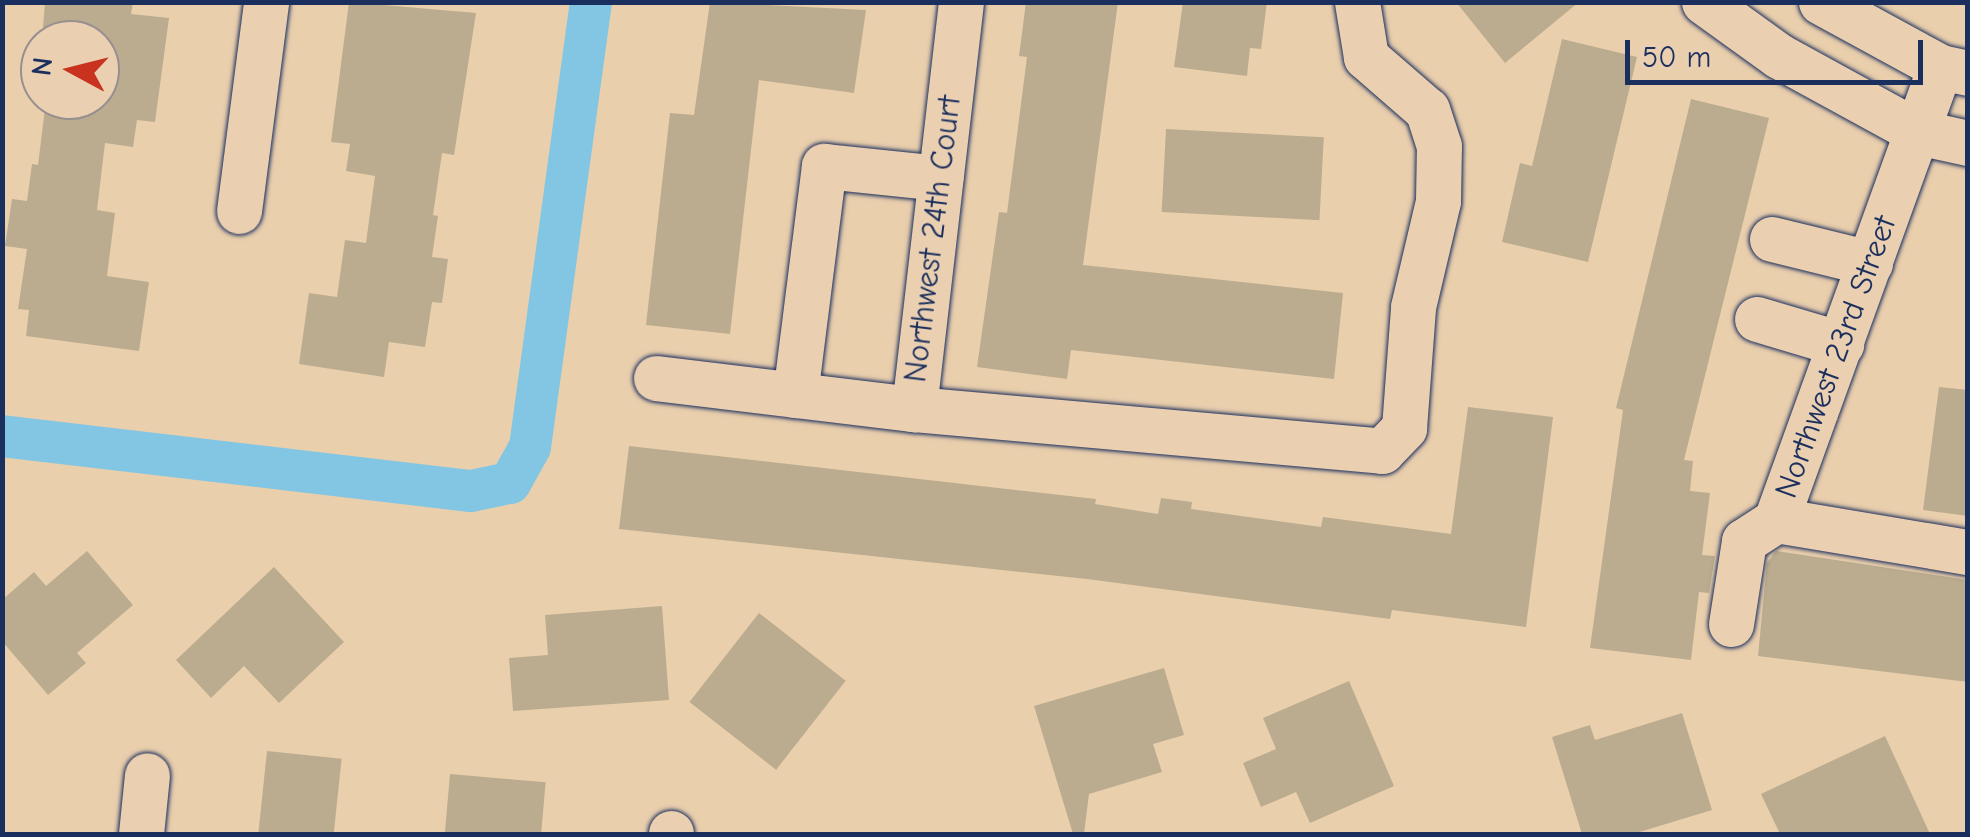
<!DOCTYPE html>
<style>
body{margin:0}
#map{position:relative;width:1970px;height:837px;overflow:hidden;background:#eacfad;font-family:"Comic Neue",sans-serif}
div>[style]{position:absolute}
[style*='--x']{left:calc(var(--x)*1px);top:calc(var(--y)*1px);width:calc(var(--w)*1px);rotate:calc(var(--a)*1deg)}
.canal>*{height:42px;margin:-21px;padding:0 21px;transform-origin:21px;border-radius:21px;background:#82c6e3}
.building>*{inset:0;background:#bbac8f;transform-origin:0 0}
.roads{filter:drop-shadow(0 0 2px #1b2f5e) drop-shadow(0 0 2px #1b2f5e)}
.minor>*{height:45px;margin:-22.5px;padding:0 22.5px;transform-origin:22.5px;border-radius:22.5px;background:#eacfb1}
span{translate:-50% -50%;white-space:nowrap;text-align:center;line-height:1.15;-webkit-text-stroke:9px #eacfb1;paint-order:stroke}
.street-label{font-size:32px;color:#1b2f5e}
.frame{position:absolute;inset:0;border:5px solid #1b2f5e;pointer-events:none}
.north{position:absolute;left:20px;top:20px;width:100px;height:100px;box-sizing:border-box;background:#eacfb1;border:2px solid #978f90;border-radius:50%;rotate:277deg;font-size:28px;font-weight:700;line-height:40px;text-align:center;color:#1b2f5e}
.north::after{content:'';display:block;margin:auto;width:35px;height:45px;background:#c8321e;clip-path:polygon(50% 0,100% 100%,50% 72%,0 100%)}
.scale{position:absolute;left:1625px;top:40px;width:298px;height:45px;box-sizing:border-box;border:5px solid #1b2f5e;border-top:0;padding-left:12px;font-size:30px;line-height:35px;white-space:nowrap;color:#1b2f5e;-webkit-text-stroke:8px #eacfb1;paint-order:stroke}
</style>
<div id="map">
<div class="canal">
<div style="--x:2;--y:436;--w:472;--a:6.7"></div>
<div style="--x:471;--y:491;--w:40;--a:-12"></div>
<div style="--x:510;--y:483;--w:41;--a:-60.9"></div>
<div style="--x:530;--y:447;--w:449;--a:-82.2"></div>
</div>
<div class="building">
<div style="clip-path:polygon(45px 2px,133px 2px,131px 14px,169px 18px,155px 122px,137px 120px,133px 147px,105px 143px,97px 210px,115px 213px,107px 276px,149px 282px,139px 351px,26px 336px,29px 310px,18px 309px,27px 249px,5px 246px,12px 199px,27px 201px,32px 164px,38px 165px,46px 100px,100px 100px,100px 40px,42px 40px)"></div>
<div style="clip-path:polygon(349px 2px,476px 13px,454px 155px,442px 153px,433px 215px,438px 216px,432px 257px,448px 259px,442px 303px,432px 302px,425px 347px,389px 342px,384px 377px,299px 364px,309px 293px,337px 297px,345px 240px,366px 243px,375px 176px,346px 171px,350px 144px,331px 142px)"></div>
<div style="clip-path:polygon(710px 2px,866px 10px,854px 93px,759px 80px,730px 334px,646px 325px,670px 113px,694px 115px)"></div>
<div style="clip-path:polygon(1026px 2px,1118px 2px,1083px 265px,1343px 293px,1334px 379px,1071px 350px,1067px 379px,977px 367px,999px 212px,1007px 213px,1027px 57px,1019px 56px)"></div>
<div style="clip-path:polygon(1183px 2px,1267px 2px,1261px 49px,1250px 48px,1247px 76px,1174px 67px)"></div>
<div style="clip-path:polygon(1456px 2px,1579px 2px,1505px 63px)"></div>
<div style="clip-path:polygon(1562px 39px,1637px 57px,1588px 262px,1502px 242px,1520px 163px,1532px 166px)"></div>
<div style="clip-path:polygon(1691px 99px,1769px 118px,1684px 460px,1693px 461px,1690px 491px,1710px 493px,1702px 555px,1715px 556px,1709px 593px,1699px 592px,1691px 660px,1590px 648px,1623px 410px,1616px 408px)"></div>
<div style="left:1166px;top:129px;width:158px;height:83px;rotate:3deg"></div>
<div style="clip-path:polygon(1939px 387px,1968px 390px,1968px 516px,1923px 510px)"></div>
<div style="clip-path:polygon(1468px 407px,1553px 417px,1526px 627px,1392px 610px,1390px 619px,1087px 579px,619px 529px,629px 446px,1096px 499px,1095px 504px,1158px 514px,1161px 498px,1192px 502px,1191px 509px,1321px 527px,1323px 517px,1451px 534px)"></div>
<div style="clip-path:polygon(87px 551px,133px 605px,77px 653px,86px 663px,48px 695px,2px 641px,2px 600px,34px 572px,46px 586px)"></div>
<div style="clip-path:polygon(1776px 551px,1968px 580px,1968px 682px,1758px 656px,1767px 563px)"></div>
<div style="clip-path:polygon(274px 567px,344px 642px,279px 703px,244px 666px,211px 698px,176px 660px)"></div>
<div style="clip-path:polygon(662px 606px,669px 700px,513px 711px,509px 658px,548px 655px,545px 615px)"></div>
<div style="left:759px;top:613px;width:110px;height:113px;rotate:38deg"></div>
<div style="clip-path:polygon(1164px 668px,1184px 735px,1153px 744px,1162px 772px,1089px 794px,1084px 834px,1073px 834px,1034px 706px)"></div>
<div style="clip-path:polygon(1349px 681px,1394px 786px,1310px 823px,1296px 792px,1261px 807px,1243px 763px,1276px 749px,1263px 718px)"></div>
<div style="clip-path:polygon(1682px 713px,1712px 810px,1633px 834px,1582px 834px,1552px 737px,1590px 725px,1595px 740px)"></div>
<div style="clip-path:polygon(1885px 736px,1930px 834px,1780px 834px,1761px 794px)"></div>
<div style="left:267px;top:751px;width:75px;height:84px;rotate:6deg"></div>
<div style="left:450px;top:774px;width:96px;height:60px;rotate:5deg"></div>
</div>
<div class="roads">
<div class="minor">
<div style="--x:961;--y:2;--w:410;--a:96.6"></div>
<div style="--x:914;--y:409;--w:470;--a:5.1"></div>
<div style="--x:1382;--y:451;--w:32;--a:-46"></div>
<div style="--x:1404;--y:428;--w:121;--a:-85.7"></div>
<div style="--x:1413;--y:307;--w:109;--a:-76.7"></div>
<div style="--x:1438;--y:201;--w:55;--a:-89"></div>
<div style="--x:1439;--y:146;--w:38;--a:-108"></div>
<div style="--x:1427;--y:110;--w:81;--a:-139"></div>
<div style="--x:1366;--y:57;--w:56;--a:-99.3"></div>
<div style="--x:1704;--y:2;--w:92;--a:35.8"></div>
<div style="--x:1779;--y:56;--w:158;--a:28.7"></div>
<div style="--x:1918;--y:132;--w:51;--a:12.4"></div>
<div style="--x:1821;--y:2;--w:136;--a:28.6"></div>
<div style="--x:1940;--y:67;--w:29;--a:12"></div>
<div style="--x:1940;--y:67;--w:482;--a:109.9"></div>
<div style="--x:1776;--y:520;--w:195;--a:9.5"></div>
<div style="--x:239;--y:211;--w:211;--a:-82.6"></div>
<div style="--x:1772;--y:239;--w:101;--a:13.8"></div>
<div style="--x:1757;--y:319;--w:88;--a:16.6"></div>
<div style="--x:656;--y:378;--w:260;--a:6.9"></div>
<div style="--x:795;--y:395;--w:231;--a:-82.8"></div>
<div style="--x:824;--y:166;--w:117;--a:5.9"></div>
<div style="--x:1731;--y:624;--w:84;--a:-81.1"></div>
<div style="--x:1744;--y:541;--w:38;--a:-33"></div>
<div style="--x:141;--y:834;--w:59;--a:-84.2"></div>
<div style="--x:671;--y:834;--w:1;--a:-90"></div>
</div>
</div>
<div class="street-label">
<span style="left:933px;top:239px;rotate:-83deg">Northwest 24th Court</span>
<span style="left:1836px;top:357px;rotate:-70deg">Northwest 23rd Street</span>
</div>
<div class="frame"></div>
<div class="north">N</div>
<div class="scale">50 m</div>
</div>
